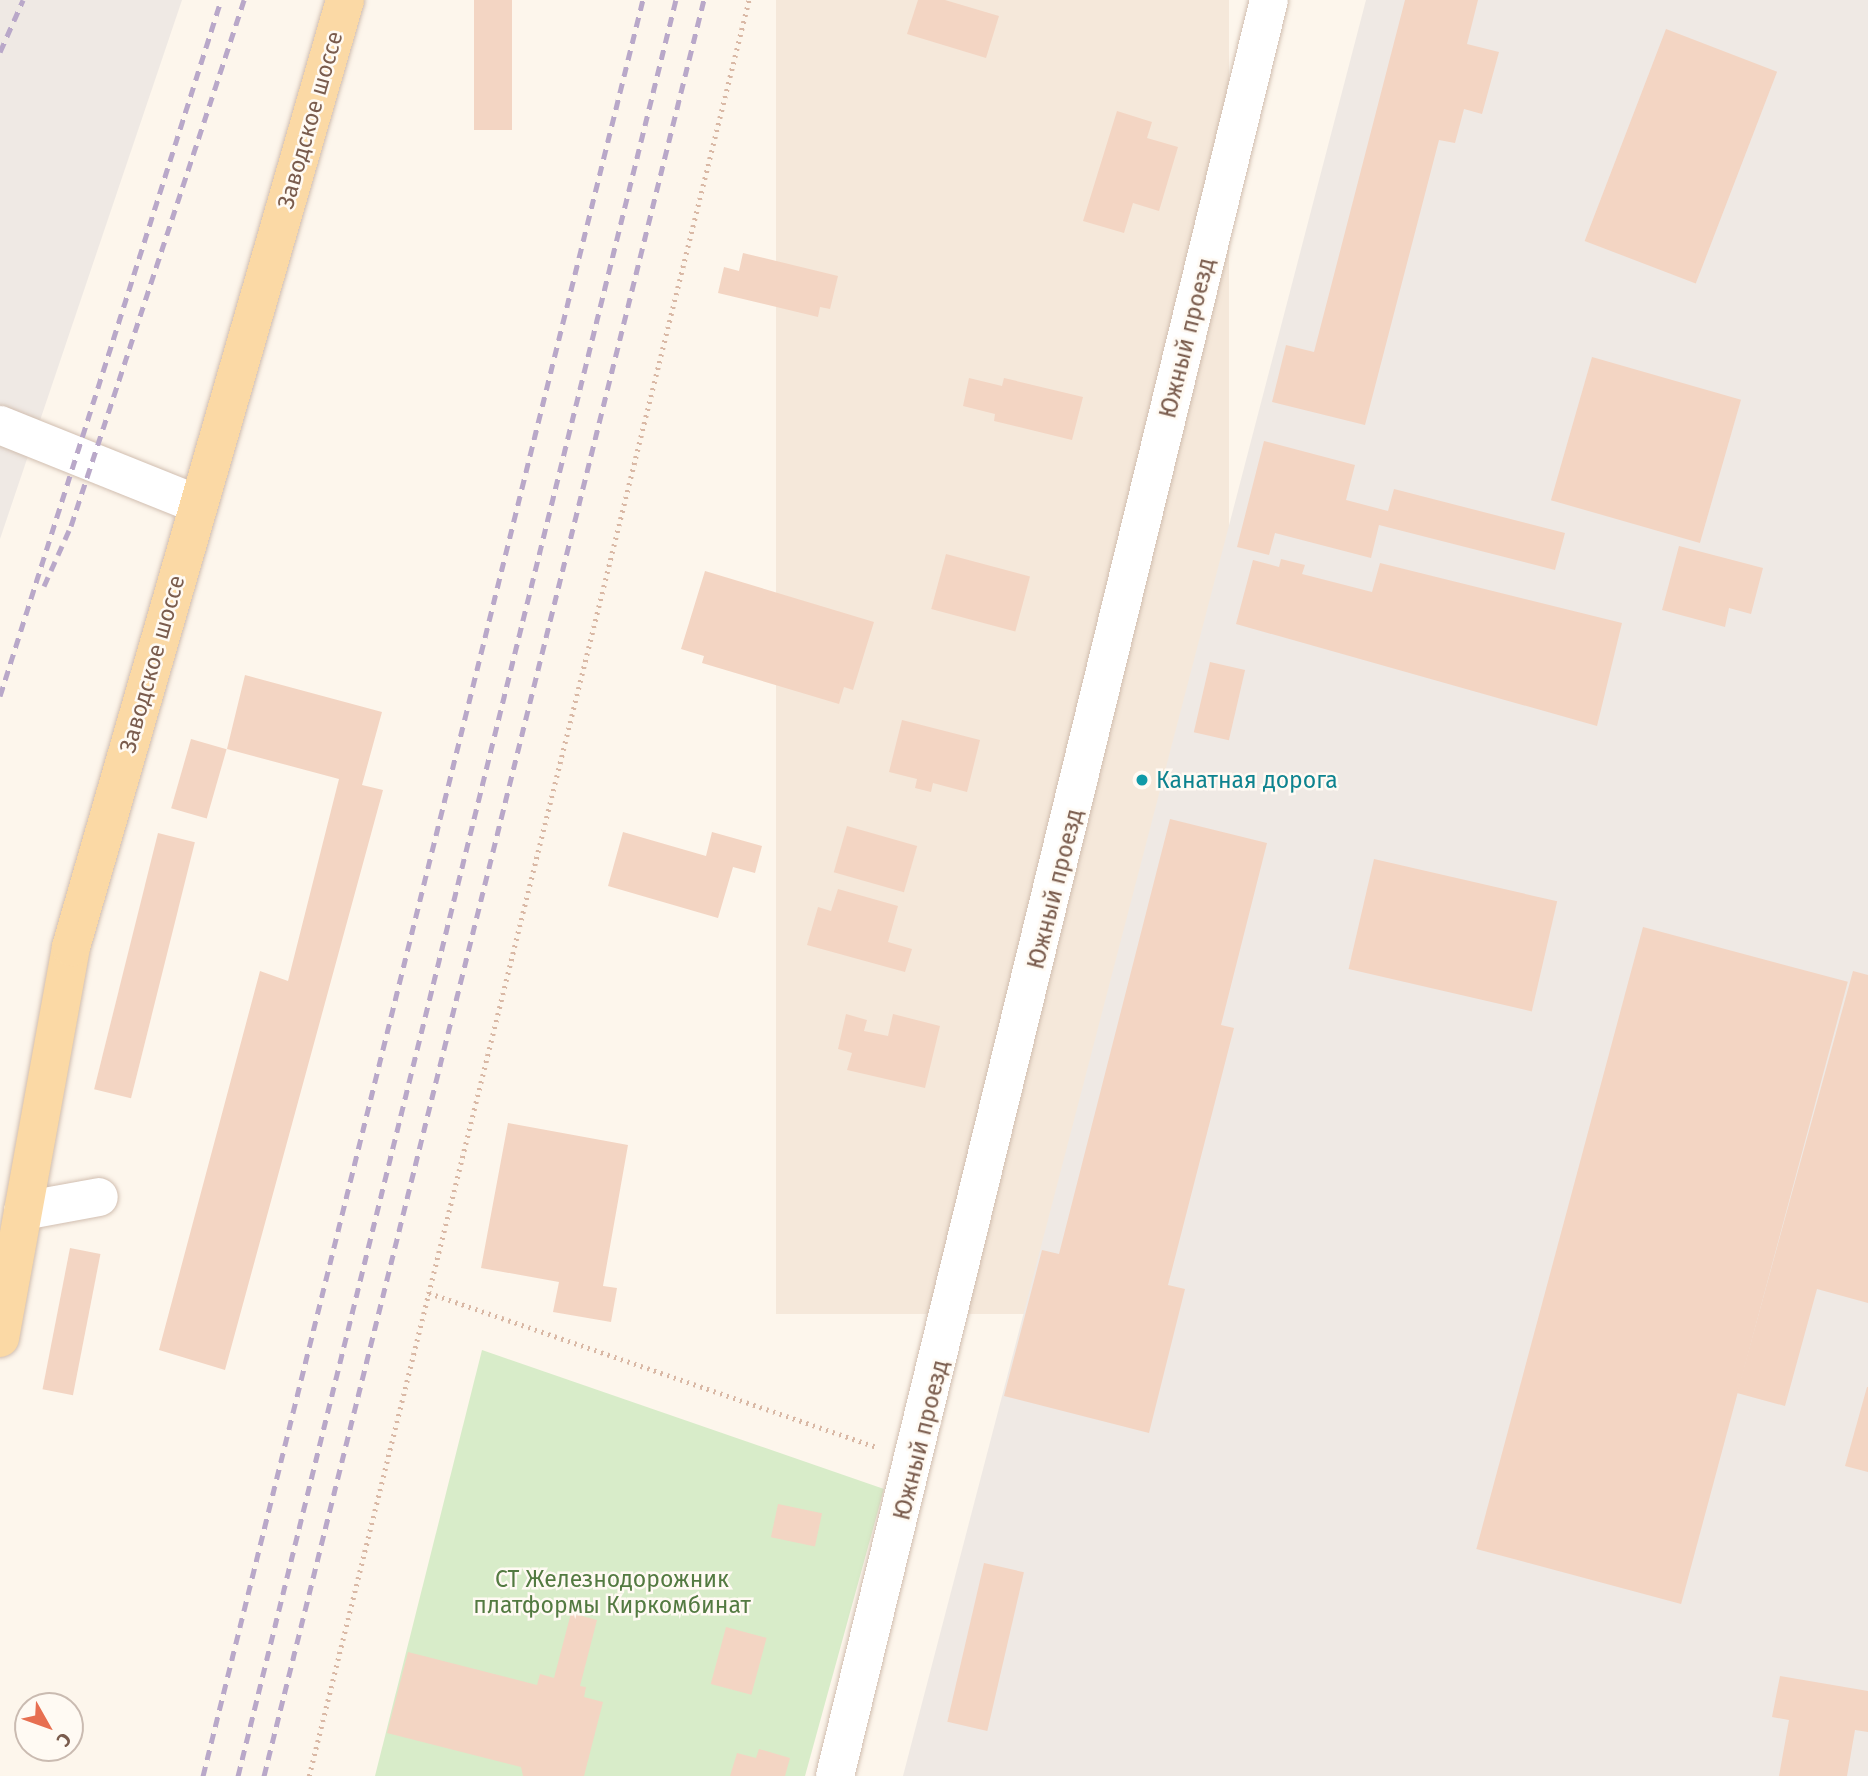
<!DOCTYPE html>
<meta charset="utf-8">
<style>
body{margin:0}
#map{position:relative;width:1868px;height:1776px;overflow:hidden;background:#fdf6ec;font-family:"Fira Sans",sans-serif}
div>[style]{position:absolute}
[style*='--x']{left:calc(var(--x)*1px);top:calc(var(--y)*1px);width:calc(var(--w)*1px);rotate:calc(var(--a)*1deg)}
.residential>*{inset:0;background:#f5e8da;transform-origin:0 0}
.industrial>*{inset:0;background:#efe9e4}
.green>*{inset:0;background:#d8ecc9}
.building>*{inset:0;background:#f3d5c3;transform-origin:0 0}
.path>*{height:4.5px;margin-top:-2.25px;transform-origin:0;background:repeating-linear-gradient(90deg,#d9b8a5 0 2px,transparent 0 7px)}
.roads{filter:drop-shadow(0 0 2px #d1beb0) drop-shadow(0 0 2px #d1beb0)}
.minor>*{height:38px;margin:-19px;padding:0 19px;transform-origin:19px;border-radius:19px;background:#fff}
.major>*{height:38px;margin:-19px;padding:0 19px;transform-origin:19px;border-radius:19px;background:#fbd9a5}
.rail>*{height:5px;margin-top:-2.5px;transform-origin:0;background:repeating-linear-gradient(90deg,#b9a8c9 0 10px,transparent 0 17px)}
.dots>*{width:19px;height:19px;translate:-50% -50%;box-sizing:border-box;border:4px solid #fffaf3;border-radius:50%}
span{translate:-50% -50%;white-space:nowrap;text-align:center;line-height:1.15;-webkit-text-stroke:5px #fffaf3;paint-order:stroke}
.street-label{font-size:23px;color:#7a5c4d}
.culture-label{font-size:23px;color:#0d838f}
.left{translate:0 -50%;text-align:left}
.park-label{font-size:23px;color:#537a41}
.north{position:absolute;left:14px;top:1692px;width:70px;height:70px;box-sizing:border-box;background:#fffaf3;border:2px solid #cabbb1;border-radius:50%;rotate:130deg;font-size:19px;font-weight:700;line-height:28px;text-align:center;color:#7a5c4d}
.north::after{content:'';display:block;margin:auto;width:24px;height:32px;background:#e76f51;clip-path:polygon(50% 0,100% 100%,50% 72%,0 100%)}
</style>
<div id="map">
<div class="residential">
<div style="left:776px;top:0;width:453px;height:1314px"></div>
</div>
<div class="industrial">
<div style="clip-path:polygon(0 0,182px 0,0 539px)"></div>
<div style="clip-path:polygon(1366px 0,1868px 0,1868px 1776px,903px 1776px)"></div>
</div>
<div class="green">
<div style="clip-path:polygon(482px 1350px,884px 1489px,805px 1776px,375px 1776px)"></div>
</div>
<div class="building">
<div style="left:474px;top:0;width:38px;height:130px"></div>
<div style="clip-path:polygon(918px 0,945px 0,999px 16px,986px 58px,907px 34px)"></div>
<div style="clip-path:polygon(1405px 0,1478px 0,1467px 44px,1499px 52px,1482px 114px,1464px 109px,1455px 143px,1439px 140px,1365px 425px,1272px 402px,1286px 345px,1314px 352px)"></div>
<div style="left:1666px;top:29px;width:119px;height:227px;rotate:21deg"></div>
<div style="clip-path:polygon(1117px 111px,1152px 122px,1147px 138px,1178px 147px,1159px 211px,1133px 203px,1124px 233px,1083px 221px)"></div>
<div style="clip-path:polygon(743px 253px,838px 276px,830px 309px,820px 307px,818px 317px,718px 293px,724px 267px,739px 271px)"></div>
<div style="left:1592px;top:357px;width:155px;height:149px;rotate:16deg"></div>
<div style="clip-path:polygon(969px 378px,1002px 386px,1004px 378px,1083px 397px,1072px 440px,994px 421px,995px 414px,963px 406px)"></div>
<div style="clip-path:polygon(1264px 441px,1355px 465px,1346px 500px,1388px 511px,1394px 489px,1565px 533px,1555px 570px,1379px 525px,1371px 558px,1275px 533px,1269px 555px,1237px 547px)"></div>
<div style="clip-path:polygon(1679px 546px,1763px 568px,1751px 614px,1729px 608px,1725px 627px,1662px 610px)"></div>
<div style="left:946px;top:554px;width:87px;height:57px;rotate:15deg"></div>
<div style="clip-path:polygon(1281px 559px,1305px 565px,1302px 574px,1372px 592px,1380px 563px,1622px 623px,1597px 726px,1236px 624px,1253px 560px,1279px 567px)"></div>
<div style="clip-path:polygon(705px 571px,874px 622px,853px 690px,844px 687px,839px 704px,702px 663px,704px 656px,681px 649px)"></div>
<div style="left:1210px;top:662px;width:36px;height:72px;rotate:13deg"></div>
<div style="clip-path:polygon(245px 675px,382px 712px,362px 785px,383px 790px,225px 1370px,159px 1350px,260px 971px,288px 981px,339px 779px,227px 749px)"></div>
<div style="clip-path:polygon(902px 720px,980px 740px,967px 792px,933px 783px,931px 792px,915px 788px,917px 779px,889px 772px)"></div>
<div style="left:191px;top:739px;width:37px;height:72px;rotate:16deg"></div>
<div style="clip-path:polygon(1170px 819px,1267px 843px,1221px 1025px,1234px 1028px,1168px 1285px,1185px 1289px,1149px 1433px,1004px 1396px,1042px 1250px,1059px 1254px)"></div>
<div style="left:847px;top:826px;width:73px;height:48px;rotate:16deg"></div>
<div style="clip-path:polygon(623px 832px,706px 856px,712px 832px,762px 846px,755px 873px,733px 867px,718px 918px,608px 886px)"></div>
<div style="left:158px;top:833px;width:38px;height:264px;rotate:14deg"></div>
<div style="left:1374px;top:859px;width:188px;height:113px;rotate:13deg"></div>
<div style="clip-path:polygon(838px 889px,898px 906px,888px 942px,912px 949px,905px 972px,807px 945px,818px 907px,831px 911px)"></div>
<div style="left:1643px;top:927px;width:212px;height:644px;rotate:15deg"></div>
<div style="clip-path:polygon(1853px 971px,1868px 975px,1868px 1303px,1817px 1289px,1785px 1406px,1737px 1393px)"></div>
<div style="clip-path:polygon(846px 1014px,867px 1020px,864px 1031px,888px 1036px,893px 1014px,940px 1026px,925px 1088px,847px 1070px,852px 1053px,838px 1049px)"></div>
<div style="clip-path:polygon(508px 1123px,628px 1145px,603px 1286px,617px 1288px,611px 1322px,553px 1312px,559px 1282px,481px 1268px)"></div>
<div style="left:70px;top:1248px;width:31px;height:144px;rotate:11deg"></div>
<div style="clip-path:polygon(1867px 1387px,1868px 1387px,1868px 1472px,1845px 1466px)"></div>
<div style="left:778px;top:1504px;width:45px;height:34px;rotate:12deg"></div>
<div style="left:984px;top:1563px;width:41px;height:163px;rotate:13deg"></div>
<div style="clip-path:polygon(571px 1613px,597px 1620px,580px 1686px,586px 1687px,584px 1697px,603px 1702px,584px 1776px,523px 1776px,521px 1767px,387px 1733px,408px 1652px,537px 1685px,540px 1674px,554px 1678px)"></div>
<div style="left:726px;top:1627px;width:42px;height:59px;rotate:15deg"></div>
<div style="clip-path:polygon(1780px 1676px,1868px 1691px,1868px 1732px,1855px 1730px,1847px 1776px,1779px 1776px,1789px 1720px,1772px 1717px)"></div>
<div style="clip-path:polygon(759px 1749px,790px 1758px,785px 1776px,730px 1776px,737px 1753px,756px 1758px)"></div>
</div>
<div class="path">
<div style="--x:429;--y:1293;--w:473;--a:19"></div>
<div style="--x:309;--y:1776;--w:1830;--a:-76.09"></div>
</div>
<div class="roads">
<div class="minor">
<div style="--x:0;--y:425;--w:212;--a:21.9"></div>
<div style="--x:23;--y:1211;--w:77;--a:-10.4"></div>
<div style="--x:835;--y:1776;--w:1828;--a:-76.27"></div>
</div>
<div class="major">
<div style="--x:0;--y:1338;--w:397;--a:-79.7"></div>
<div style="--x:71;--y:947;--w:986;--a:-73.86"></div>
</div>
</div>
<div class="rail">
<div style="--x:0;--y:52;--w:57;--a:-66.1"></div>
<div style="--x:44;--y:586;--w:66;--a:-65.8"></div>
<div style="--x:71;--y:526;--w:554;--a:-71.79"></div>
<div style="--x:0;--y:696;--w:730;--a:-72.38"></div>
<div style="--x:203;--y:1776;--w:1830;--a:-76.09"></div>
<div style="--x:238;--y:1776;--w:1829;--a:-76.15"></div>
<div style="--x:264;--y:1776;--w:1830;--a:-76.09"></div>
</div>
<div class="dots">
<div style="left:1142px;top:780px;background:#0f9aa8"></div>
</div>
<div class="street-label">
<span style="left:310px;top:120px;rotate:-74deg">Заводское шоссе</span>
<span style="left:1187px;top:338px;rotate:-76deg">Южный проезд</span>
<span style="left:152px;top:664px;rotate:-74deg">Заводское шоссе</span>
<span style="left:1055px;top:889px;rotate:-76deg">Южный проезд</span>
<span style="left:921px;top:1440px;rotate:-76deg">Южный проезд</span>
</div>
<div class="culture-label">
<span class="left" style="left:1156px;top:780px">Канатная дорога</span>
</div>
<div class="park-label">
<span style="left:612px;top:1592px">СТ Железнодорожник<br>платформы Киркомбинат</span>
</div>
<div class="north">С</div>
</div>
